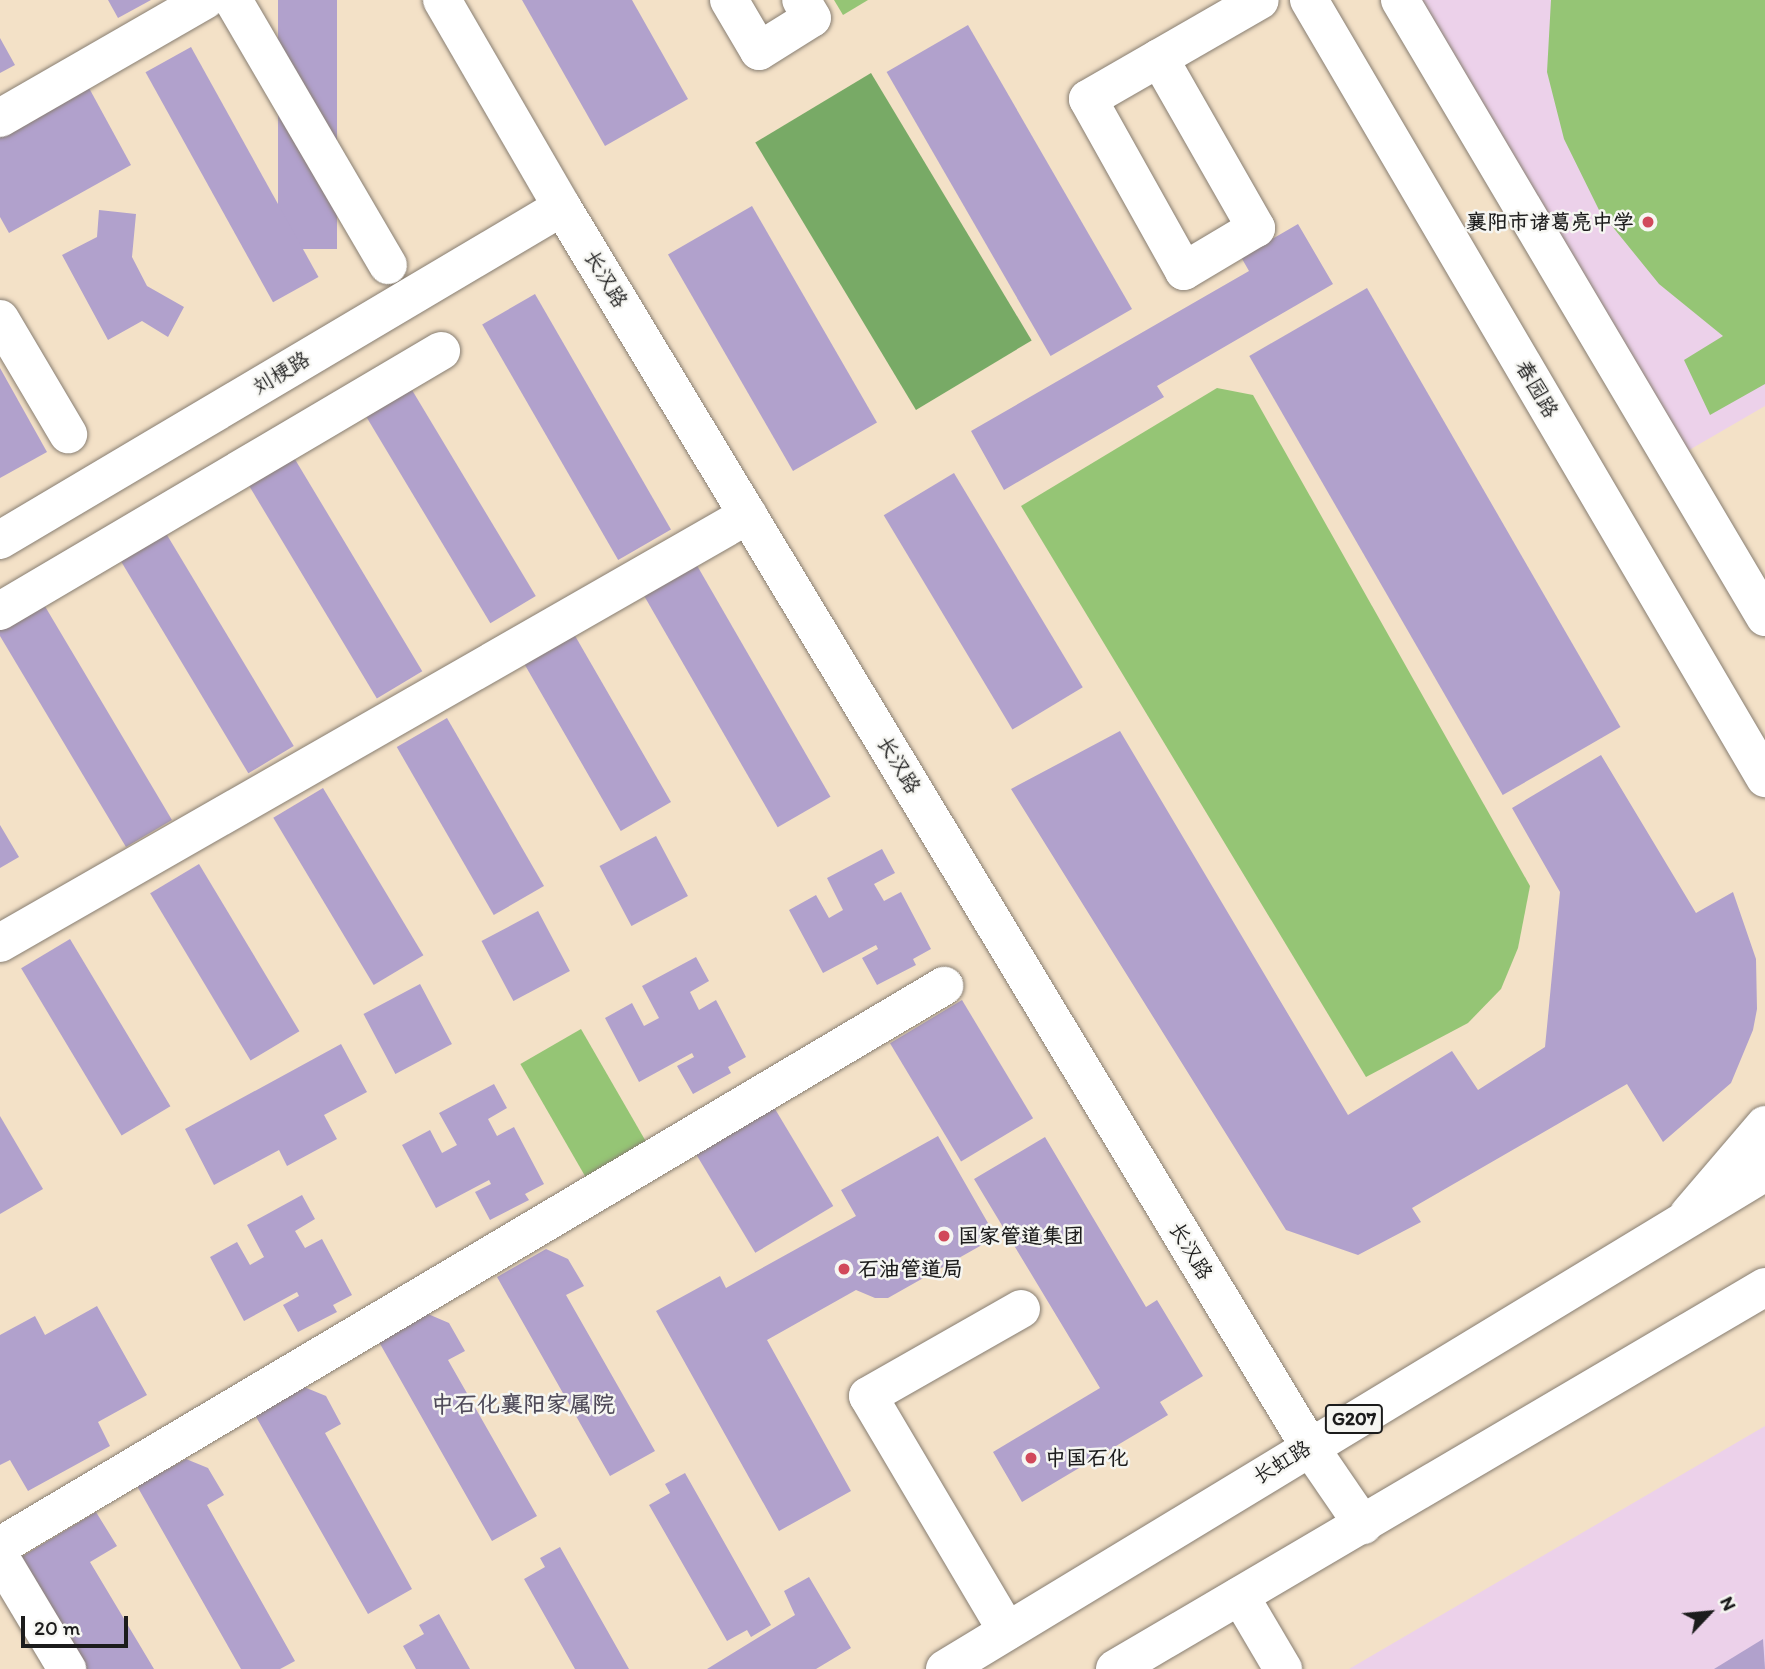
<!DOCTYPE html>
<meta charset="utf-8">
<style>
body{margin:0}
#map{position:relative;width:1765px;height:1669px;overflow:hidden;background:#f3e1c7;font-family:Itim,"LXGW WenKai TC",sans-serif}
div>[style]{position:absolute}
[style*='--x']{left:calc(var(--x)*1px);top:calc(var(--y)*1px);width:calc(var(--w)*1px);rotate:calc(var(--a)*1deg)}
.built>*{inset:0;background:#ecd1ea}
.green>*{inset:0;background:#95c575;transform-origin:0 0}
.forest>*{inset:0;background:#78aa66;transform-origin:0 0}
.building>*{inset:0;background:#b1a1cc;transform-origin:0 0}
.roads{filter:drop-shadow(0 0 2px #887e72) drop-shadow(0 0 2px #887e72)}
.minor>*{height:38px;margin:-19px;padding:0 19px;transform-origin:19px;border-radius:19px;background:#fff}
.major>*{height:38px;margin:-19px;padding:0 19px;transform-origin:19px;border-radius:19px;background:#fff}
.highway>*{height:38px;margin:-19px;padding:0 19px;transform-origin:19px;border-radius:19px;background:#fff}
.dots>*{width:19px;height:19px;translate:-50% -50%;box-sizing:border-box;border:4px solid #f6f6f2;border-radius:50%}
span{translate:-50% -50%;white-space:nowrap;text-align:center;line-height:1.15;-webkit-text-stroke:5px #f6f6f2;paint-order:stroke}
.shield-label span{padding:2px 5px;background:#f6f6f2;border:2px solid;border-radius:5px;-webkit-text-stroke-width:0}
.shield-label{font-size:19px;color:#1c1c1c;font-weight:700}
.poi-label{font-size:21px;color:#1c1c1c;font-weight:700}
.right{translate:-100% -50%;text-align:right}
.left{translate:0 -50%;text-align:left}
.street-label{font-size:21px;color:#1c1c1c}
.neighbourhood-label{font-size:23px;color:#504b5a;font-weight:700}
.north{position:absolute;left:1674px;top:1578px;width:70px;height:70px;-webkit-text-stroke:5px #f6f6f2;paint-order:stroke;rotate:64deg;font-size:19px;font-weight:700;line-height:28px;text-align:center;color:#1c1c1c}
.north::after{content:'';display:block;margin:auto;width:24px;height:32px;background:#1c1c1c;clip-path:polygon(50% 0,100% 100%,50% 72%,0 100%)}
.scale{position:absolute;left:21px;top:1616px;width:107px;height:32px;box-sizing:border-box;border:4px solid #1c1c1c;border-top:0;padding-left:9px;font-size:21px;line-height:24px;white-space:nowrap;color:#1c1c1c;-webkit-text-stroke:5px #f6f6f2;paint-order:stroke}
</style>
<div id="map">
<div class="built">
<div style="clip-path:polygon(1400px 0,1765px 0,1765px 406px,1672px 460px)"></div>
<div style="clip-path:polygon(1765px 1426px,1765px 1669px,1349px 1669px)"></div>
</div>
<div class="green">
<div style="clip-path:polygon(834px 0,868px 0,843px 15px)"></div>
<div style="clip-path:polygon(1551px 0,1765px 0,1765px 384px,1710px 415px,1684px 360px,1723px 336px,1659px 284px,1599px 210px,1564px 139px,1547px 72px)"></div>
<div style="clip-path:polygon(1217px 388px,1253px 395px,1530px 886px,1518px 948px,1501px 989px,1468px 1023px,1366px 1077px,1021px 506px)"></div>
<div style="left:581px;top:1029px;width:148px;height:70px;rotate:60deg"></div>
</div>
<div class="forest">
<div style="left:871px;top:73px;width:312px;height:135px;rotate:59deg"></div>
</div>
<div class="building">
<div style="clip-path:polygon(108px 0,151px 0,118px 18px)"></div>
<div style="left:278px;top:0;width:59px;height:249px"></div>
<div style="clip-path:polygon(522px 0,632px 0,688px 99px,605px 146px)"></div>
<div style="left:968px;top:25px;width:328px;height:94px;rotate:60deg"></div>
<div style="clip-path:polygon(0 38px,15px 65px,0 73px)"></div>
<div style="left:191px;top:47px;width:263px;height:52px;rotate:61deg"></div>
<div style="clip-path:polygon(89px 88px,131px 165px,9px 233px,0 217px,0 136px)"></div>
<div style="left:752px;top:206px;width:250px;height:97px;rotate:60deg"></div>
<div style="clip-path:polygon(99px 210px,136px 214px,132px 257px,147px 286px,184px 307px,168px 337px,142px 321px,108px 340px,62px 255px,97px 237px)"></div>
<div style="clip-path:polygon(1298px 224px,1333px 284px,1157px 386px,1164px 397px,1004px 490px,971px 431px,1249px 271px,1241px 257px)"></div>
<div style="left:1367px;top:288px;width:507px;height:136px;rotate:60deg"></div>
<div style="left:535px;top:294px;width:272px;height:61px;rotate:60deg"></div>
<div style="clip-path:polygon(0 368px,47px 452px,0 478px)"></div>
<div style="left:406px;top:380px;width:252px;height:53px;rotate:59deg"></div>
<div style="left:293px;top:456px;width:251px;height:53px;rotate:59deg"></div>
<div style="left:954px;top:473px;width:250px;height:82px;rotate:59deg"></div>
<div style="left:164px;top:530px;width:252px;height:53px;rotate:59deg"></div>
<div style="left:695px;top:562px;width:271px;height:61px;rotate:60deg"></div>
<div style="clip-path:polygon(43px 603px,172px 820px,126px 847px,0 636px,0 629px)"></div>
<div style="left:574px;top:634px;width:194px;height:58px;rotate:60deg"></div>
<div style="left:447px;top:718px;width:194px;height:58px;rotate:60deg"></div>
<div style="clip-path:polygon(1120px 731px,1348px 1115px,1452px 1051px,1478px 1090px,1545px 1047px,1560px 892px,1512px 808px,1601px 755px,1696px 913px,1733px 892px,1756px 959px,1757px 1009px,1753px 1030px,1731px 1083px,1663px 1142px,1627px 1084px,1412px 1208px,1421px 1222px,1358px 1255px,1286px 1230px,1011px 789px)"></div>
<div style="left:323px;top:788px;width:195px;height:58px;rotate:59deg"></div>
<div style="clip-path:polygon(0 825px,19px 857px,0 868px)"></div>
<div style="left:656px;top:836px;width:68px;height:64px;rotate:62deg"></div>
<div style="clip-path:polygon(882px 849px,895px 873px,874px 884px,884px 901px,901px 892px,931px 949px,913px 959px,916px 965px,877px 985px,862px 958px,878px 949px,876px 945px,823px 973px,789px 910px,816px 895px,829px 918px,843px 910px,827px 878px)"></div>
<div style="left:199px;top:864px;width:195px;height:57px;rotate:59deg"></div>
<div style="left:538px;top:911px;width:68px;height:64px;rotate:62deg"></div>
<div style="left:70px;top:939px;width:195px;height:57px;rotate:59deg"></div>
<div style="clip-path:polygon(696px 957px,709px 981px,690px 992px,699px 1010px,716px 1000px,746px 1057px,728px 1067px,731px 1073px,693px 1094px,677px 1066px,694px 1057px,692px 1053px,639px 1082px,605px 1018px,632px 1003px,644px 1026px,659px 1018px,642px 986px)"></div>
<div style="left:420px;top:984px;width:68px;height:64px;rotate:62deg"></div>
<div style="left:962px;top:1000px;width:138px;height:84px;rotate:59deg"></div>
<div style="clip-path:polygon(341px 1044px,367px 1092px,324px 1115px,337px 1139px,287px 1166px,279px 1150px,214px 1185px,185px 1129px)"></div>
<div style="clip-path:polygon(494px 1084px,507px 1108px,488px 1119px,497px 1136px,514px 1127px,544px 1184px,525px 1194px,529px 1200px,490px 1220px,475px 1192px,491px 1184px,489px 1180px,436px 1208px,402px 1145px,430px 1130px,442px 1153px,457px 1145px,439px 1113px)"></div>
<div style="left:772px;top:1104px;width:119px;height:91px;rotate:59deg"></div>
<div style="clip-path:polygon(0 1116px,43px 1189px,0 1214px)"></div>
<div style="clip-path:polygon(938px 1136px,996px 1237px,888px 1298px,875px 1298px,856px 1290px,767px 1340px,851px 1491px,779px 1531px,656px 1311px,720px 1276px,726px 1288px,856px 1216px,841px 1190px)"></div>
<div style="clip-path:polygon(1045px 1137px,1146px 1307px,1157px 1300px,1203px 1376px,1160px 1402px,1168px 1415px,1022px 1502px,993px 1452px,1100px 1388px,974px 1179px)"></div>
<div style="clip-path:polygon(302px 1195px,315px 1219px,295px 1231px,305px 1248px,322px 1239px,352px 1295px,333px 1305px,337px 1312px,298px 1332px,283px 1305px,299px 1296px,297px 1292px,244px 1321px,210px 1257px,237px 1242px,250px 1265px,264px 1257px,247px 1225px)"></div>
<div style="clip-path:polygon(546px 1249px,568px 1259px,584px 1286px,566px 1295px,655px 1451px,610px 1476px,497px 1277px)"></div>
<div style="clip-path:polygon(97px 1306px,147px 1395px,98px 1422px,110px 1446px,28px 1491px,10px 1460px,0 1465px,0 1335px,35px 1316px,45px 1335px)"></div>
<div style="clip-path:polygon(428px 1314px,449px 1323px,465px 1351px,448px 1360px,537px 1516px,492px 1541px,379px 1342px)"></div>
<div style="clip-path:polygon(304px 1387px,326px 1396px,341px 1424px,325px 1433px,412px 1589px,368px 1614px,255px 1415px)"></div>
<div style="clip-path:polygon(186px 1459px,208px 1468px,224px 1495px,207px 1505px,295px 1661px,280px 1669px,241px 1669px,137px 1486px)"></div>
<div style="clip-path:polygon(685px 1473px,771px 1625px,751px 1637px,747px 1630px,727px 1641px,649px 1505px,670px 1493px,665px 1484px)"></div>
<div style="clip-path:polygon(96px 1512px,117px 1546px,90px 1562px,154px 1669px,83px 1669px,18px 1559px)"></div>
<div style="clip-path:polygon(560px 1547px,629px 1669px,575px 1669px,524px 1579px,545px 1567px,540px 1558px)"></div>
<div style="clip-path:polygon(809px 1577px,851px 1648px,816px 1669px,707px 1669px,795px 1615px,784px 1591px)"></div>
<div style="clip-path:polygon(439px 1614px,470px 1669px,416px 1669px,403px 1646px,424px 1634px,419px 1625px)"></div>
<div style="clip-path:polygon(1763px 1639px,1765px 1669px,1714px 1669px)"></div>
</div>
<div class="roads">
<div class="minor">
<div style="--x:233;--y:0;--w:307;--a:59.7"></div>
<div style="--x:442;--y:0;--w:239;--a:59.9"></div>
<div style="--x:562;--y:207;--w:1447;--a:58.91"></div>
<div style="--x:1309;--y:1446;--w:96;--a:55.6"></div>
<div style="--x:729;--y:0;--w:59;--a:59.5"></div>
<div style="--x:759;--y:51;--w:62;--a:-31.9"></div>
<div style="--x:812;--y:18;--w:21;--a:-121"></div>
<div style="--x:1159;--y:58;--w:196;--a:60.3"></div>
<div style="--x:1256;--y:228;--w:84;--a:149.2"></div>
<div style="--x:1184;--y:271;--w:197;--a:-119.2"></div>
<div style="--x:1088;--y:99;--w:198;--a:-29.9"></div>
<div style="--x:0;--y:118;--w:237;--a:-29.9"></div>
<div style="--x:0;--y:319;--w:134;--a:59.4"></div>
<div style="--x:0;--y:540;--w:653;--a:-30.65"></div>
<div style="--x:0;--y:611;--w:512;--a:-30.52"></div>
<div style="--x:0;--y:943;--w:862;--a:-29.78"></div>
<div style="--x:0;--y:1546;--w:1098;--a:-30.68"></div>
<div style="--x:0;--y:1557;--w:131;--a:59.1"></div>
<div style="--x:1240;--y:1596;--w:85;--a:59.5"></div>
<div style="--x:1007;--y:1631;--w:273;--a:-120.6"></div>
<div style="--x:868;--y:1396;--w:176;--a:-29.6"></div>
</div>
<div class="major">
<div style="--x:1309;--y:0;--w:902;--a:59.62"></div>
<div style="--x:1400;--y:0;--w:717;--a:59.39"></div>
<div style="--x:1689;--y:1214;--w:117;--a:-49.5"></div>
</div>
<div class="highway">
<div style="--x:945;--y:1669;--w:959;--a:-31.22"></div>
<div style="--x:1115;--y:1669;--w:754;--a:-30.44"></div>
</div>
</div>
<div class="dots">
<div style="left:1648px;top:222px;background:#d1495b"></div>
<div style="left:944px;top:1236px;background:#d1495b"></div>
<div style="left:844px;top:1269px;background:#d1495b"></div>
<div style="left:1031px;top:1458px;background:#d1495b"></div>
</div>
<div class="shield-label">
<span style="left:1354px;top:1419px">G207</span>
</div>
<div class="poi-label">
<span class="right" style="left:1634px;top:222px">襄阳市诸葛亮中学</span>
<span class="left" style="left:958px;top:1236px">国家管道集团</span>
<span class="left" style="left:858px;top:1269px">石油管道局</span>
<span class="left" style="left:1045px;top:1458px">中国石化</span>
</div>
<div class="street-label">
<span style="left:606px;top:279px;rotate:59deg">长汉路</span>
<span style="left:281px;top:373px;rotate:-31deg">刘梗路</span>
<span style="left:1537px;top:389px;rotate:60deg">春园路</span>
<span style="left:899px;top:765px;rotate:59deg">长汉路</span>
<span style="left:1191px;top:1251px;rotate:59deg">长汉路</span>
<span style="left:1282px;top:1462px;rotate:-31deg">长虹路</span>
</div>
<div class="neighbourhood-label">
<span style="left:523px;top:1404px">中石化襄阳家属院</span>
</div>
<div class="north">N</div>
<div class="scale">20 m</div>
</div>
